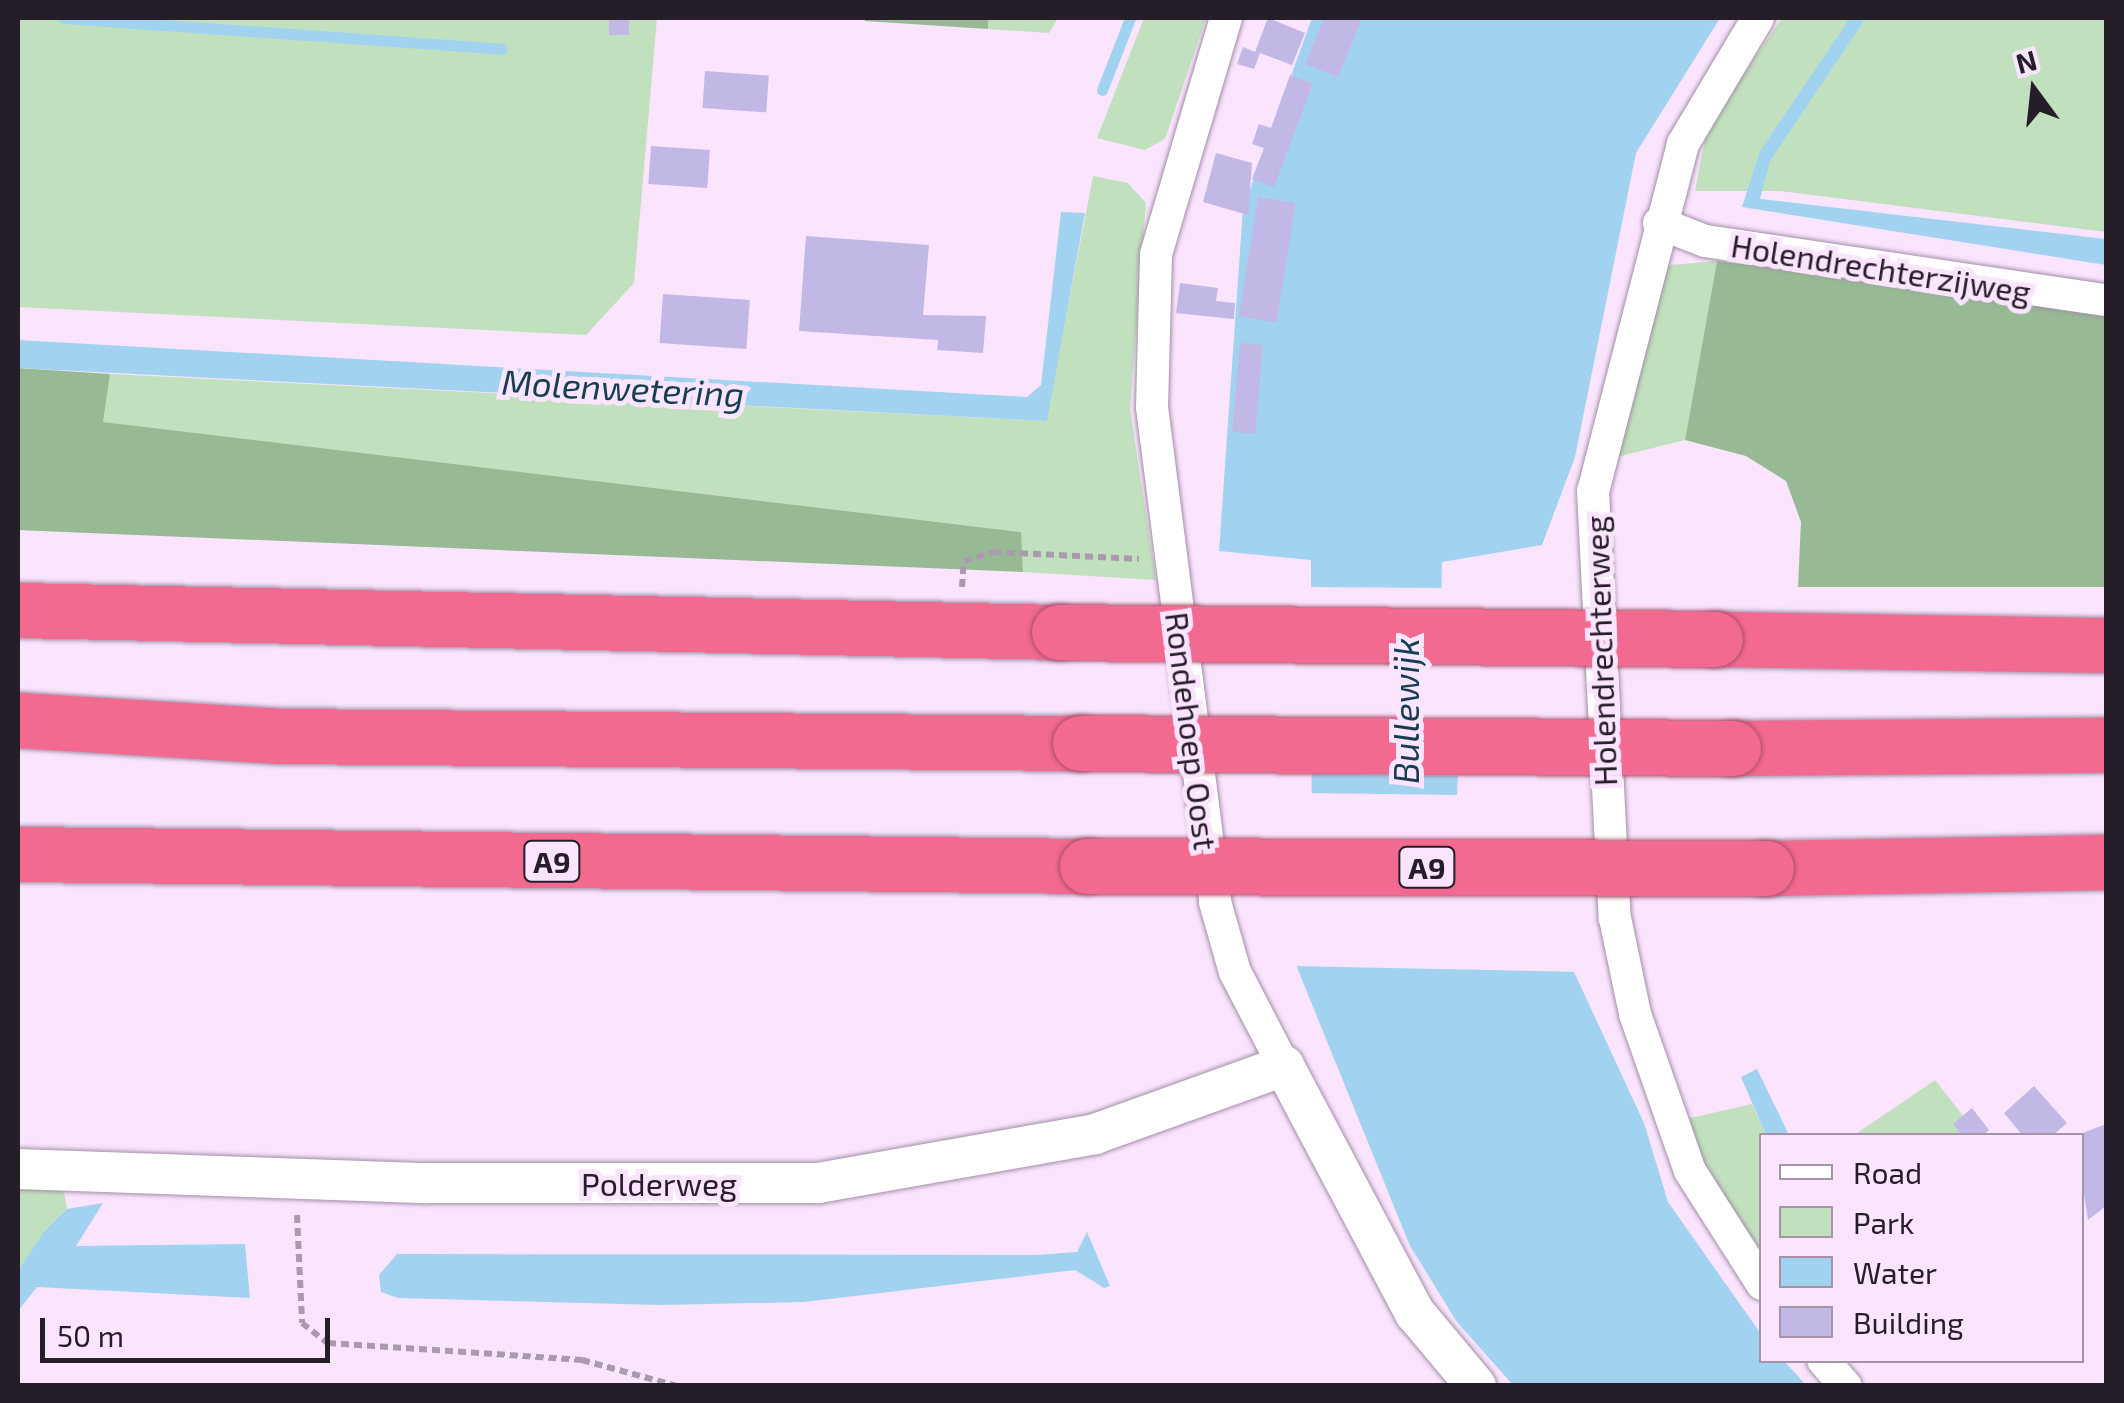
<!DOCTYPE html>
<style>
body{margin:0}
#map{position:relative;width:2124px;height:1403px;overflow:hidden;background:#fae4fe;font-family:"Exo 2",sans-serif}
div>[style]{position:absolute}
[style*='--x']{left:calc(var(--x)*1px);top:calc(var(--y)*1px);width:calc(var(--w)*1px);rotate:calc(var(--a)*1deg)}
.green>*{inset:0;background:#c1e1be}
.forest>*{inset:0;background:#97b994}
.water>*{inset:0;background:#a1d3f0}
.pier>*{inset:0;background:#fae4fe}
.stream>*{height:11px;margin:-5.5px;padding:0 5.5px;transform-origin:5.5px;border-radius:5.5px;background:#a1d3f0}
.building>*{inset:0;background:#c2b8e6;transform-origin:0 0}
.path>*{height:6px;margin-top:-3px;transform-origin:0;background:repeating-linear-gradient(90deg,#aa9aae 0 8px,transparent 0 13px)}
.roads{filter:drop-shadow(0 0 2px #a28ea6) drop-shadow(0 0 2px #a28ea6)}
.minor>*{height:32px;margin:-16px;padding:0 16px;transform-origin:16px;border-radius:16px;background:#fff}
.tertiary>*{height:40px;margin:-20px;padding:0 20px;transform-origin:20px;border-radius:20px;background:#fff}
.motorway>*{height:55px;margin:-27.5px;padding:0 27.5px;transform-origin:27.5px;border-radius:27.5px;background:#f36a90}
.bridges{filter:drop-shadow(0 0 2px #ab4f6b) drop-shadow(0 0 2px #ab4f6b)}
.motorway-bridge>*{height:55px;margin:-27.5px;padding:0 27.5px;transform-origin:27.5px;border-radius:27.5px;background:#f36a90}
span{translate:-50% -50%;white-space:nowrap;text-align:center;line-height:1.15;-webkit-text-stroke:10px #fae4fe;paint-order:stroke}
.shield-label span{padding:2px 8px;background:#fae4fe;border:2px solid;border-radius:8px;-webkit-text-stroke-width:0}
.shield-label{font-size:30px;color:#251d27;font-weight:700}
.street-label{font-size:32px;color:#251d27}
.water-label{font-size:35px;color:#153e52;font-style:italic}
.frame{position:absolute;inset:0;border:20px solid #251d27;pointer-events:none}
.legend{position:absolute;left:1759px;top:1133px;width:325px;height:230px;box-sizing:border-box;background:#fae4fe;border:2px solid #a594a8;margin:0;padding:12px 18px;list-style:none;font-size:30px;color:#251d27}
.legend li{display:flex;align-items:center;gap:20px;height:50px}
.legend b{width:50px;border:2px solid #a594a8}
.north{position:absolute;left:1984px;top:40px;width:100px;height:100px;-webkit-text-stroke:8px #fae4fe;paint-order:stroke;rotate:345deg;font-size:28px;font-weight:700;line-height:40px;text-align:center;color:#251d27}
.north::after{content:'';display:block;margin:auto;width:35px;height:45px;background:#251d27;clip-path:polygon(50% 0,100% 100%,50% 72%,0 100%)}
.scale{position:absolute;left:40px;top:1318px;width:290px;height:45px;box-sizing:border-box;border:5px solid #251d27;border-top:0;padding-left:12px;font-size:30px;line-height:35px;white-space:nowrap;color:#251d27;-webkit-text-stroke:8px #fae4fe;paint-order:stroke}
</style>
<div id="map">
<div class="green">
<div style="clip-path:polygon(18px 18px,657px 18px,634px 283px,586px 335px,18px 307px)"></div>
<div style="clip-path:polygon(988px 18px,1058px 18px,1049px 33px,988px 29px)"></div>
<div style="clip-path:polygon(1144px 18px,1206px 18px,1165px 139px,1145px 150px,1097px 138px)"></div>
<div style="clip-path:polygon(1782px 18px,2106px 18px,2106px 232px,1780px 191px,1695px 191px,1707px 128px)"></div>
<div style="clip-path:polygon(1093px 176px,1128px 183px,1146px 203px,1130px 409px,1156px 580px,1023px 572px,1020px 532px,102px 422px,110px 374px,1046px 421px)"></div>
<div style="clip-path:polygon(1717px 261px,1685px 440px,1617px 457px,1659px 266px)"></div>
<div style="clip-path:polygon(1935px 1080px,1978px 1135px,1853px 1136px)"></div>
<div style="clip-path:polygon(1752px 1104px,1766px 1135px,1761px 1275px,1697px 1150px,1690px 1118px)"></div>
<div style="clip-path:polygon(63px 1185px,67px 1209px,18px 1271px,18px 1187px)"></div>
</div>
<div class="forest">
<div style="clip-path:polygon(988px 18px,988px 29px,865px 21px,865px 18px)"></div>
<div style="clip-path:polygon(1717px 261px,2106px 308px,2106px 587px,1798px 587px,1801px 522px,1786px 481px,1746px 456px,1685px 440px)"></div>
<div style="clip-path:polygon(18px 368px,110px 374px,103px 422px,1021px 532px,1023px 572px,18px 530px)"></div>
</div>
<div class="water">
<div style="clip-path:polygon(1312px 18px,1720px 18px,1636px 153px,1575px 457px,1542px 545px,1442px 562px,1440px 654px,1463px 661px,1452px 911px,1548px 916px,1644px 1123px,1668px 1202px,1761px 1334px,1762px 1360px,1784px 1361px,1806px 1385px,1513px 1385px,1457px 1322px,1410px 1246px,1277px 918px,1312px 912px,1311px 560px,1219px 551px,1243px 209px)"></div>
<div style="clip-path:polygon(1850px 18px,1866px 18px,1770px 161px,1760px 199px,2106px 239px,2106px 265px,1742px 207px,1760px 151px)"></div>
<div style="clip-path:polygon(1061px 212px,1085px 213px,1047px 421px,18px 368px,18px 340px,1027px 397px,1041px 385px)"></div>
<div style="clip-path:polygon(1757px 1069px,1789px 1135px,1766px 1135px,1741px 1077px)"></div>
<div style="clip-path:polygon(103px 1203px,76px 1246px,245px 1244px,250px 1298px,37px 1287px,18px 1311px,18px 1271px,43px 1233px,67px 1209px)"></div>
<div style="clip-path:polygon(1087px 1232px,1110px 1286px,1104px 1288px,1075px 1270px,804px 1302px,660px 1305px,398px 1298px,381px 1292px,379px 1275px,397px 1254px,1035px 1255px,1077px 1252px)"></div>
</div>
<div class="pier">
<div style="clip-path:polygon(1306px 587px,1447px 588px,1445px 651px,1468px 661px,1463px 776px,1305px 774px)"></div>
<div style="clip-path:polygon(1305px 793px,1462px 795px,1457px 907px,1551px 911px,1581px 972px,1291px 966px,1272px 918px,1307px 909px)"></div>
</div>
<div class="stream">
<div style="--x:63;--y:18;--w:440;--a:4"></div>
<div style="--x:1102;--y:90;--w:77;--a:-68.7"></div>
</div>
<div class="building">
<div style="left:609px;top:18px;width:20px;height:17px"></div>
<div style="clip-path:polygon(1268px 18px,1305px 33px,1292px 65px,1260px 53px,1254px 69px,1237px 64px,1243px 47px,1255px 52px)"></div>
<div style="clip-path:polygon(1324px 18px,1362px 18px,1338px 77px,1305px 64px)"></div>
<div style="left:705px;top:71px;width:64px;height:37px;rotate:4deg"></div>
<div style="clip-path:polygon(1290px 75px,1313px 83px,1274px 187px,1252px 179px,1264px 148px,1252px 144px,1259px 124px,1271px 128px)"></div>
<div style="left:651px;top:146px;width:59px;height:38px;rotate:4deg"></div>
<div style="clip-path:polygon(1216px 153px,1252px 163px,1248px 215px,1203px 202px)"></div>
<div style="left:1258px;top:197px;width:38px;height:121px;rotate:9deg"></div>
<div style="clip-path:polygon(806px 236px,929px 245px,923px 315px,986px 316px,983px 353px,937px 350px,938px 340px,799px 331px)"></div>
<div style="clip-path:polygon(1180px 283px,1218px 288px,1216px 301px,1235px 303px,1234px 319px,1176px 313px)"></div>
<div style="left:663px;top:294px;width:87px;height:49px;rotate:4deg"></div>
<div style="left:1240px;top:343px;width:23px;height:89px;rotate:5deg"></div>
<div style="clip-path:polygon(2034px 1086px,2067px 1123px,2052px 1136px,2023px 1136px,2004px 1113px)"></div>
<div style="clip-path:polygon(1972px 1108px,1989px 1130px,1983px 1136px,1962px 1136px,1953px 1124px)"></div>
<div style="clip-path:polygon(2106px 1124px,2106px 1206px,2088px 1220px,2075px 1136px)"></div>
</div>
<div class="path">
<div style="--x:962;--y:587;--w:26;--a:-86"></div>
<div style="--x:964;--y:561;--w:31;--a:-17"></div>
<div style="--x:994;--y:552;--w:145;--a:2.8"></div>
<div style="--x:297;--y:1215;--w:108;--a:87.3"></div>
<div style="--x:302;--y:1323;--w:33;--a:38"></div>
<div style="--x:328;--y:1343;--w:255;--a:3.8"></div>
<div style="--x:582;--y:1360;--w:98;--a:15.3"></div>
</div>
<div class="roads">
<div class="minor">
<div style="--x:1226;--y:18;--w:247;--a:106.5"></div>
<div style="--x:1156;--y:255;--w:152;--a:91.5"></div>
<div style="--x:1152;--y:407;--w:499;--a:82.7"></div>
<div style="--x:1215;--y:902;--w:73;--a:74.1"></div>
<div style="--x:1235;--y:972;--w:106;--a:62.5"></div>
<div style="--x:1758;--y:18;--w:147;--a:120.8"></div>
<div style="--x:1683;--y:144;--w:358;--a:104.5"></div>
<div style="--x:1593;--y:491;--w:428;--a:87.1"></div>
<div style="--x:1615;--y:918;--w:98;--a:78.2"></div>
<div style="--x:1635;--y:1014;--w:166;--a:70.7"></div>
<div style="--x:1690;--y:1171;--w:134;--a:57.5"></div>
<div style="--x:1659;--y:223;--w:49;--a:21.4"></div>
<div style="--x:1705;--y:241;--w:405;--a:8.4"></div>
<div style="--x:1823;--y:1360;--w:35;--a:49"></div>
</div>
<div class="tertiary">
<div style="--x:18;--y:1169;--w:409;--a:2"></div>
<div style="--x:427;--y:1183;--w:391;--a:0"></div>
<div style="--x:818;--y:1183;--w:281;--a:-10"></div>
<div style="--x:1095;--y:1134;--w:201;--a:-19.8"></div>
<div style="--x:1284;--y:1066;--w:280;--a:62.1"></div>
<div style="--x:1415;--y:1313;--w:95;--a:50.1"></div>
</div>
<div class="motorway">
<div style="--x:18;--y:610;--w:1041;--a:1.21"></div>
<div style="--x:1715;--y:639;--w:391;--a:0.9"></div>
<div style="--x:18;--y:720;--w:260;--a:3.5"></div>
<div style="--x:278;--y:736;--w:802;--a:0.5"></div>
<div style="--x:1733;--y:748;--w:373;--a:-0.5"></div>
<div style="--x:18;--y:854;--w:1069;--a:0.64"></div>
<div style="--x:1766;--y:868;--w:340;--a:-1"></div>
</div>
</div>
<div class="bridges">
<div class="motorway-bridge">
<div style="--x:1059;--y:632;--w:656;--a:0.61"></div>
<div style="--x:1080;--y:743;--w:653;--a:0.44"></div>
<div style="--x:1087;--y:866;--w:679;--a:0.17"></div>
</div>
</div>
<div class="shield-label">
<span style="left:552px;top:861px">A9</span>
<span style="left:1427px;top:867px">A9</span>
</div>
<div class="street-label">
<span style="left:1881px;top:268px;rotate:9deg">Holendrechterzijweg</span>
<span style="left:1600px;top:651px;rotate:-92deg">Holendrechterweg</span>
<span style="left:1192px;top:731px;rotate:83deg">Rondehoep Oost</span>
<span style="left:659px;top:1183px">Polderweg</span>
</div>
<div class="water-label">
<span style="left:623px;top:387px;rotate:3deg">Molenwetering</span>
<span style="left:1405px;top:711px;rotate:-90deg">Bullewijk</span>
</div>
<div class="frame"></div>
<ul class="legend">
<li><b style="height:12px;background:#fff"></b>Road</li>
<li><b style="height:28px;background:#c1e1be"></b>Park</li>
<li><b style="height:28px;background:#a1d3f0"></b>Water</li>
<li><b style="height:28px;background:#c2b8e6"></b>Building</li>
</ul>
<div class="north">N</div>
<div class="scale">50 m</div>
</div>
